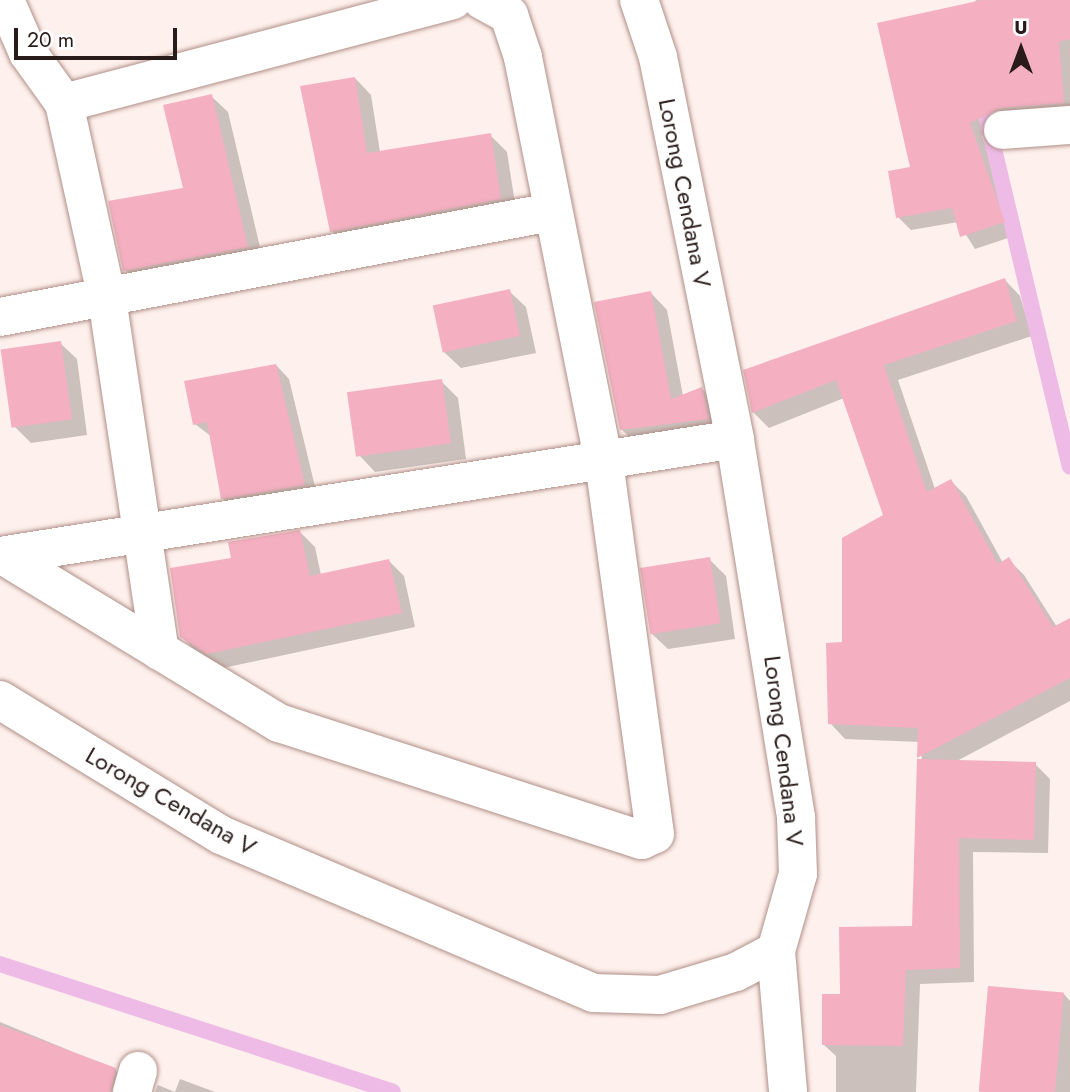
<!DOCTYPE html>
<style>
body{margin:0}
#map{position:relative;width:1070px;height:1092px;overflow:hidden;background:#fef0ec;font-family:Jost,sans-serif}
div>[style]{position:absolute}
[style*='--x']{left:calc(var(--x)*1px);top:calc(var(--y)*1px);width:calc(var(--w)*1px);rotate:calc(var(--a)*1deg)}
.shadow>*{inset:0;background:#0003}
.stream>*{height:16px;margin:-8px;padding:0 8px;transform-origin:8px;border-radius:8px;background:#eebae6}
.building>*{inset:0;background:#f4afc1;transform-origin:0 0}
.roads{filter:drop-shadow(0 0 2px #b08f88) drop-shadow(0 0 2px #b08f88)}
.minor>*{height:38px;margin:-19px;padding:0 19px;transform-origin:19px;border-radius:19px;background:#fff}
span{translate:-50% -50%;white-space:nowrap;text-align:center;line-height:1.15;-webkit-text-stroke:6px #fff;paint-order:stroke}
.street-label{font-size:24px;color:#281b19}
.north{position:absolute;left:986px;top:14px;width:70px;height:70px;-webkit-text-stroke:5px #fff;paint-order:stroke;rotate:0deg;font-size:19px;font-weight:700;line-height:28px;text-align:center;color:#281b19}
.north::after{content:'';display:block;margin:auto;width:24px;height:32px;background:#281b19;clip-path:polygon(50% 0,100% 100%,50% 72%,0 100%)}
.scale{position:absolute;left:14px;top:28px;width:163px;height:32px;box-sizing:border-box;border:4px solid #281b19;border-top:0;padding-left:9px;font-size:21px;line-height:24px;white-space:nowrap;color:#281b19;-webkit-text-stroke:5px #fff;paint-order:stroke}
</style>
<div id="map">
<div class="shadow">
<div style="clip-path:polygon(976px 0,1070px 0,1070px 117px,1015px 121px,982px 136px,1017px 235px,975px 249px,958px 222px,911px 230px,898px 217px)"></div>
<div style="clip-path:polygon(355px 78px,371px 95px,380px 152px,490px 135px,507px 152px,517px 216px,349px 248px,332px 231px)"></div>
<div style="clip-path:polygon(211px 96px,228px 112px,264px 264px,142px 287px,125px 270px,185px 189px)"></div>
<div style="clip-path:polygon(1005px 280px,1020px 296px,1032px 336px,898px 380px,935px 489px,951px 481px,966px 496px,1003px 563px,1009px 560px,1024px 575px,1057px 627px,1070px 629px,1070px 701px,955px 762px,1035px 764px,1050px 779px,1048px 853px,973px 852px,974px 982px,920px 984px,916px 1092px,836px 1092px,836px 1056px,823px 1044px,842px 996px,914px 928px,922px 761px,920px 742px,845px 739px,830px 723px,844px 644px,885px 516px,844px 398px,769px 428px,754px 413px,745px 371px)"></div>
<div style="clip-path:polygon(509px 291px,526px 307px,536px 353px,461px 368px,444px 352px)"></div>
<div style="clip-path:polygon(651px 293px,667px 310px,683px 396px,702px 389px,718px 405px,724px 435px,638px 445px,621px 429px)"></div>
<div style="clip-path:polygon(60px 343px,77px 359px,87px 435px,31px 443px,14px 426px)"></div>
<div style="clip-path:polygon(276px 365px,289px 379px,318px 499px,236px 512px,222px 498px,212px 437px,195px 424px)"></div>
<div style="clip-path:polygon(441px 381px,458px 398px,466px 459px,375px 472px,359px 455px)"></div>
<div style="clip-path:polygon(300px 532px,315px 547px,321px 575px,389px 561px,404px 576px,415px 627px,223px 668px,197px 652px,182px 637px,233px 560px)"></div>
<div style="clip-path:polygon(709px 559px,726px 576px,735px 639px,668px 649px,651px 633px)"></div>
<div style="clip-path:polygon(1063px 993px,1070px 1001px,1070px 1092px,983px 1092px)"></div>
<div style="clip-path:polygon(0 1022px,115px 1069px,131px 1092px,0 1092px)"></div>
<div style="clip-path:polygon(180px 1079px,215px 1092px,155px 1092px,158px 1085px,175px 1092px)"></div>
</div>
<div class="stream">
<div style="--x:981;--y:94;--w:383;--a:76.6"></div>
<div style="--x:0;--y:964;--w:413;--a:18"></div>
</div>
<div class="building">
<div style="clip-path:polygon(982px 0,1070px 0,1070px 39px,1059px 42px,1064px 103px,1001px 108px,970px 123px,1005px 222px,960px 237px,952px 208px,896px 218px,888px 171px,910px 167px,877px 23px)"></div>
<div style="clip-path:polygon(355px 77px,367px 153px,491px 133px,501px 199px,330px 232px,300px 86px)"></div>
<div style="clip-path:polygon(212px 94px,248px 247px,123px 271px,108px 201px,183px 188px,163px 105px)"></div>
<div style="clip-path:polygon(1005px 278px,1017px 321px,884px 365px,927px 492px,951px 479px,998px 564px,1009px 557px,1053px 627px,1070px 618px,1070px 678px,917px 758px,918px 728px,828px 724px,826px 643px,842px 642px,842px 538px,883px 515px,836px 380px,752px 413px,743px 370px)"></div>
<div style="left:510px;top:289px;width:48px;height:79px;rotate:78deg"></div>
<div style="clip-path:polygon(651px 291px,671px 399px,702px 387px,709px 419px,620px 430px,594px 302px)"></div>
<div style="left:61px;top:341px;width:79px;height:61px;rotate:82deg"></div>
<div style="clip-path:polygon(276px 364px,305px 485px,221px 499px,207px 422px,193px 425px,184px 381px)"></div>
<div style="left:442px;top:379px;width:65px;height:96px;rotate:82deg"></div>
<div style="clip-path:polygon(300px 530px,310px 576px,389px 559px,402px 613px,207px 654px,180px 637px,170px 568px,231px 558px,228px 542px)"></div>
<div style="left:710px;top:557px;width:67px;height:71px;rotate:81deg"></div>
<div style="clip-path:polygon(917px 759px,1036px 762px,1034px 840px,959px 838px,960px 968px,906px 970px,903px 1046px,822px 1045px,822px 994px,840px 994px,839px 927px,912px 926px)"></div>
<div style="left:988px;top:986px;width:76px;height:106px;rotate:5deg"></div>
<div style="clip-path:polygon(0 1025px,116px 1068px,111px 1092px,0 1092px)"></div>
</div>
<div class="roads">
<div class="minor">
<div style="--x:5;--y:0;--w:58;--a:66.5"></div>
<div style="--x:28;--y:53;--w:62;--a:54.2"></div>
<div style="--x:64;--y:103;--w:200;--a:77.6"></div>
<div style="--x:107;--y:298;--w:357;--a:81.5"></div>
<div style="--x:64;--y:103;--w:402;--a:-14.8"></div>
<div style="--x:1003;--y:130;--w:67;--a:-4.3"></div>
<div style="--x:0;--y:317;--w:561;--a:-10.79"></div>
<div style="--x:0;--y:556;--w:744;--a:-9.04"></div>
<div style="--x:4;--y:556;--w:322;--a:31.3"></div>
<div style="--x:279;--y:723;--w:381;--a:17.9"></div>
<div style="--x:642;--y:840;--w:14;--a:-25"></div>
<div style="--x:655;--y:834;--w:374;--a:-97.8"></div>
<div style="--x:604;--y:463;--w:414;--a:-101.3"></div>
<div style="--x:523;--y:57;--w:44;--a:-108.4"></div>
<div style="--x:509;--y:15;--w:31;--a:-151"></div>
<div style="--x:0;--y:700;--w:259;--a:31.4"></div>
<div style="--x:221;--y:835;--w:404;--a:23"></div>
<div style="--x:593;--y:993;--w:67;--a:1.7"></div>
<div style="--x:660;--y:995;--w:79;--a:-16.8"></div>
<div style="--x:736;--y:972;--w:45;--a:-27.7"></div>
<div style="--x:776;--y:951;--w:80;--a:-74.1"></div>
<div style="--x:798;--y:874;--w:57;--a:-92"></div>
<div style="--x:796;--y:817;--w:383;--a:-99.2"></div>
<div style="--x:735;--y:439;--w:390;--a:-101.4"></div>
<div style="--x:658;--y:57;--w:60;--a:-108.4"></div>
<div style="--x:776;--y:951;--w:142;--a:85.1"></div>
<div style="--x:132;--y:1092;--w:22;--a:-74"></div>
</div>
</div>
<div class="street-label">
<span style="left:685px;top:193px;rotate:79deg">Lorong Cendana V</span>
<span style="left:784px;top:751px;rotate:83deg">Lorong Cendana V</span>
<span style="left:171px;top:801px;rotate:30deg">Lorong Cendana V</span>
</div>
<div class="north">U</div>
<div class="scale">20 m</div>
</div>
